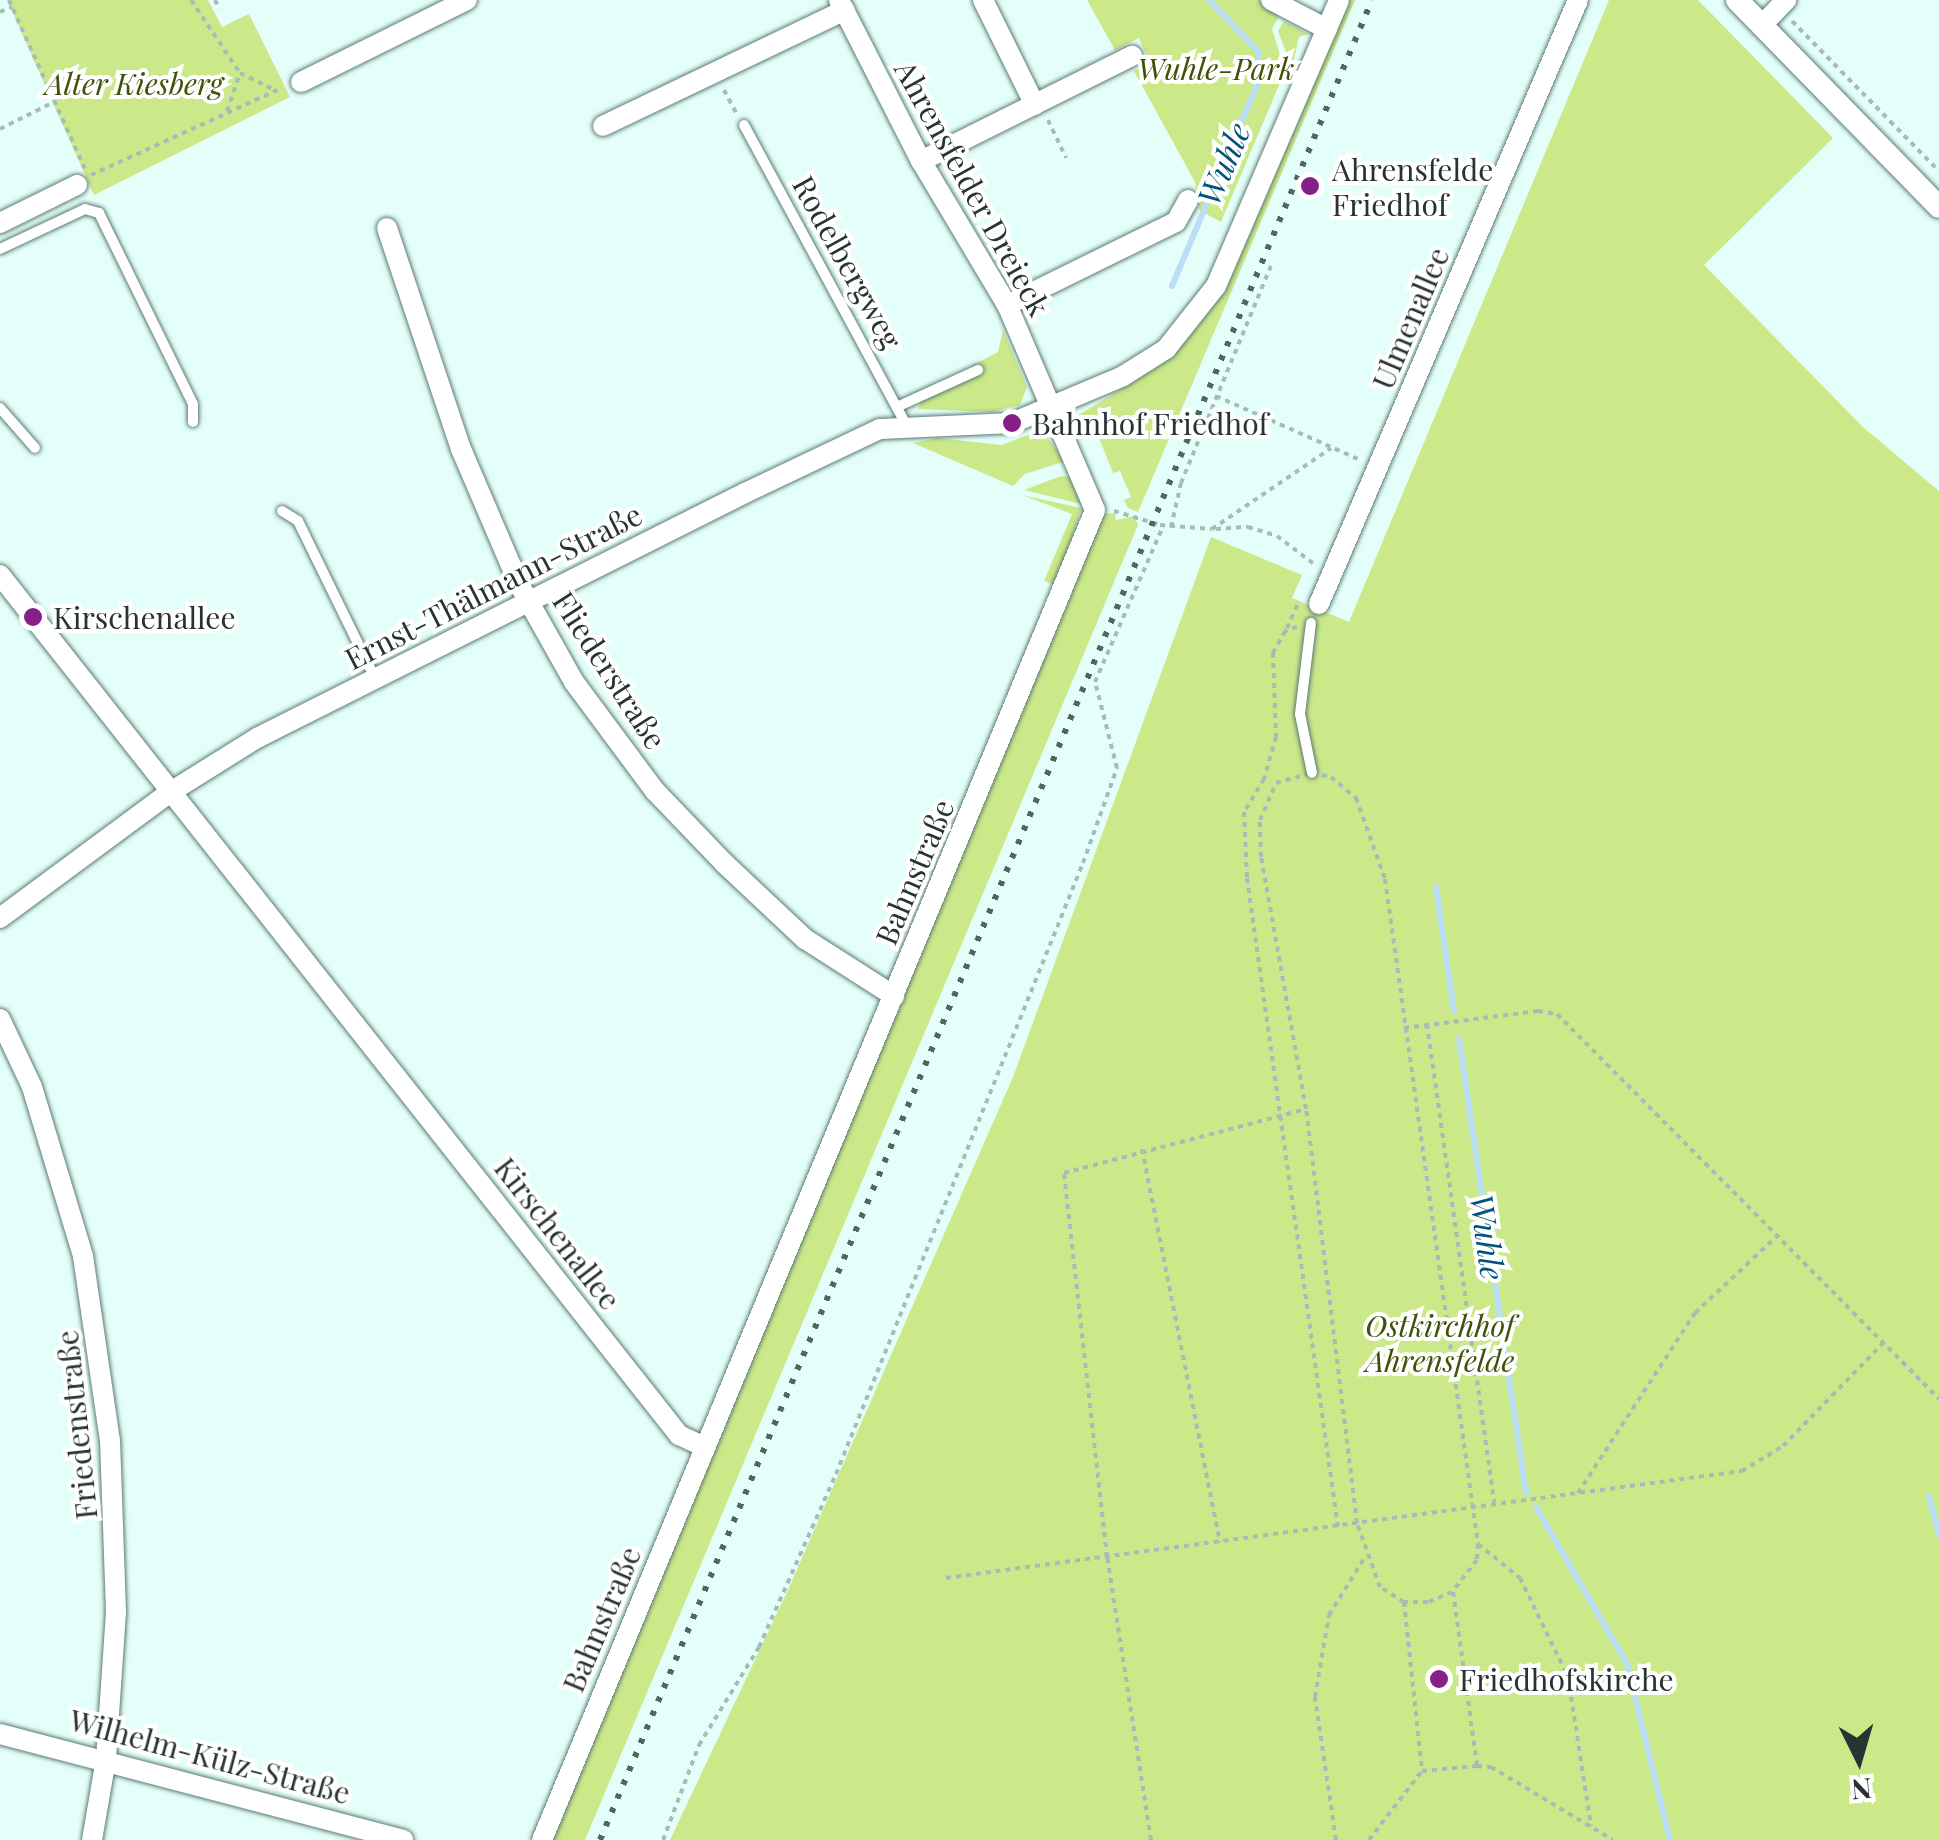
<!DOCTYPE html>
<meta charset="utf-8">
<style>
body{margin:0}
#map{position:relative;width:1939px;height:1840px;overflow:hidden;background:#e4fff9;font-family:"Playfair Display",serif}
div>[style]{position:absolute}
[style*='--x']{left:calc(var(--x)*1px);top:calc(var(--y)*1px);width:calc(var(--w)*1px);rotate:calc(var(--a)*1deg)}
.green>*{inset:0;background:#cbe989}
.stream>*{height:6px;margin:-3px;padding:0 3px;transform-origin:3px;border-radius:3px;background:#bbdef8}
.path>*{height:4px;margin-top:-2px;transform-origin:0;background:repeating-linear-gradient(90deg,#a5bcb7 0 5px,transparent 0 10px)}
.roads{filter:drop-shadow(0 0 2px #5c7a74) drop-shadow(0 0 2px #5c7a74)}
.service>*{height:10px;margin:-5px;padding:0 5px;transform-origin:5px;border-radius:5px;background:#fff}
.minor>*{height:20px;margin:-10px;padding:0 10px;transform-origin:10px;border-radius:10px;background:#fff}
.tertiary>*{height:22px;margin:-11px;padding:0 11px;transform-origin:11px;border-radius:11px;background:#fff}
.rail>*{height:6px;margin-top:-3px;transform-origin:0;background:repeating-linear-gradient(90deg,#546460 0 5px,transparent 0 15px)}
.dots>*{width:28px;height:28px;translate:-50% -50%;box-sizing:border-box;border:5px solid #fff;border-radius:50%}
span{translate:-50% -50%;white-space:nowrap;text-align:center;line-height:1.15;-webkit-text-stroke:8px #fff;paint-order:stroke}
.park-label{font-size:30px;color:#405108;font-style:italic}
.poi-label{font-size:30px;color:#273431}
.left{translate:0 -50%;text-align:left}
.street-label{font-size:30px;color:#273431}
.water-label{font-size:32px;color:#01537b;font-style:italic}
.north{position:absolute;left:1809px;top:1710px;width:100px;height:100px;-webkit-text-stroke:8px #fff;paint-order:stroke;rotate:175deg;font-size:28px;font-weight:700;line-height:40px;text-align:center;color:#273431}
.north::after{content:'';display:block;margin:auto;width:35px;height:45px;background:#273431;clip-path:polygon(50% 0,100% 100%,50% 72%,0 100%)}
</style>
<div id="map">
<div class="green">
<div style="clip-path:polygon(7px 0,208px 0,222px 27px,249px 14px,290px 97px,94px 195px)"></div>
<div style="clip-path:polygon(1087px 0,1259px 0,1279px 16px,1272px 29px,1285px 71px,1221px 222px,1199px 210px,1195px 182px,1134px 71px,1150px 63px,1139px 38px,1115px 50px)"></div>
<div style="clip-path:polygon(1345px 0,1355px 0,1138px 512px,1128px 508px,1124px 500px,1131px 497px,1120px 471px,1113px 473px,1099px 438px,1084px 431px,1077px 416px,1164px 363px,1214px 304px)"></div>
<div style="clip-path:polygon(1609px 0,1698px 0,1833px 138px,1704px 265px,1863px 427px,1939px 491px,1939px 1840px,670px 1840px,787px 1592px,1013px 1077px,1211px 537px,1302px 575px,1292px 598px,1349px 622px)"></div>
<div style="clip-path:polygon(1284px 21px,1308px 34px,1299px 37px,1292px 68px,1278px 31px)"></div>
<div style="clip-path:polygon(1003px 330px,1027px 387px,1020px 405px,992px 412px,918px 409px,922px 399px,983px 372px,971px 366px,998px 352px)"></div>
<div style="clip-path:polygon(1041px 430px,1066px 461px,1025px 474px,1013px 486px,913px 443px,938px 438px,1002px 445px)"></div>
<div style="clip-path:polygon(1061px 476px,1074px 477px,1081px 504px,1024px 490px)"></div>
<div style="clip-path:polygon(1022px 495px,1081px 508px,1057px 586px,1044px 581px,1072px 514px)"></div>
<div style="clip-path:polygon(1115px 513px,1116px 520px,1134px 516px,1138px 525px,585px 1840px,550px 1840px,1104px 514px)"></div>
</div>
<div class="stream">
<div style="--x:1172;--y:286;--w:229;--a:-67.1"></div>
<div style="--x:1261;--y:75;--w:24;--a:-97"></div>
<div style="--x:1258;--y:51;--w:71;--a:-133.9"></div>
<div style="--x:1436;--y:887;--w:125;--a:81.7"></div>
<div style="--x:1459;--y:1039;--w:459;--a:81.6"></div>
<div style="--x:1929;--y:1497;--w:39;--a:75"></div>
<div style="--x:1536;--y:1507;--w:181;--a:59.9"></div>
<div style="--x:1627;--y:1664;--w:181;--a:76.3"></div>
</div>
<div class="path">
<div style="--x:9;--y:0;--w:185;--a:65.8"></div>
<div style="--x:191;--y:0;--w:88;--a:56.1"></div>
<div style="--x:240;--y:73;--w:37;--a:26"></div>
<div style="--x:215;--y:0;--w:10;--a:66"></div>
<div style="--x:0;--y:12;--w:13;--a:-23"></div>
<div style="--x:1792;--y:21;--w:210;--a:45.6"></div>
<div style="--x:724;--y:90;--w:26;--a:62"></div>
<div style="--x:227;--y:111;--w:40;--a:-71.1"></div>
<div style="--x:1048;--y:120;--w:42;--a:64.7"></div>
<div style="--x:0;--y:129;--w:58;--a:-26.6"></div>
<div style="--x:91;--y:175;--w:210;--a:-24.5"></div>
<div style="--x:1216;--y:396;--w:155;--a:23.9"></div>
<div style="--x:1114;--y:511;--w:48;--a:16.9"></div>
<div style="--x:1160;--y:525;--w:52;--a:4.4"></div>
<div style="--x:1212;--y:529;--w:144;--a:-34.2"></div>
<div style="--x:1171;--y:527;--w:45;--a:-77.2"></div>
<div style="--x:1181;--y:483;--w:235;--a:-67.5"></div>
<div style="--x:1216;--y:529;--w:32;--a:-4"></div>
<div style="--x:1248;--y:527;--w:30;--a:17"></div>
<div style="--x:1277;--y:536;--w:46;--a:37.1"></div>
<div style="--x:1297;--y:627;--w:13;--a:162"></div>
<div style="--x:1285;--y:631;--w:25;--a:119"></div>
<div style="--x:1273;--y:653;--w:84;--a:88"></div>
<div style="--x:1276;--y:737;--w:44;--a:105.9"></div>
<div style="--x:1264;--y:779;--w:39;--a:121"></div>
<div style="--x:1244;--y:812;--w:66;--a:87.4"></div>
<div style="--x:1247;--y:878;--w:655;--a:82.02"></div>
<div style="--x:1287;--y:628;--w:30;--a:-66"></div>
<div style="--x:1312;--y:773;--w:19;--a:12"></div>
<div style="--x:1331;--y:777;--w:33;--a:40"></div>
<div style="--x:1356;--y:798;--w:86;--a:70.3"></div>
<div style="--x:1385;--y:879;--w:671;--a:82.04"></div>
<div style="--x:1478;--y:1544;--w:16;--a:94"></div>
<div style="--x:1477;--y:1560;--w:41;--a:128"></div>
<div style="--x:1452;--y:1592;--w:26;--a:157"></div>
<div style="--x:1428;--y:1602;--w:24;--a:180"></div>
<div style="--x:1404;--y:1602;--w:28;--a:-148"></div>
<div style="--x:1380;--y:1587;--w:68;--a:-109.8"></div>
<div style="--x:1357;--y:1523;--w:417;--a:-97"></div>
<div style="--x:1306;--y:1109;--w:256;--a:-100.1"></div>
<div style="--x:1261;--y:857;--w:37;--a:-92"></div>
<div style="--x:1260;--y:820;--w:40;--a:-66.6"></div>
<div style="--x:1276;--y:783;--w:37;--a:-16"></div>
<div style="--x:1427;--y:1024;--w:486;--a:82"></div>
<div style="--x:1404;--y:1028;--w:135;--a:-7.2"></div>
<div style="--x:1538;--y:1011;--w:19;--a:9"></div>
<div style="--x:1557;--y:1014;--w:542;--a:45.22"></div>
<div style="--x:1142;--y:1149;--w:401;--a:78.8"></div>
<div style="--x:1578;--y:1493;--w:215;--a:-57"></div>
<div style="--x:1695;--y:1313;--w:111;--a:-43.2"></div>
<div style="--x:1478;--y:1544;--w:54;--a:39"></div>
<div style="--x:1520;--y:1578;--w:110;--a:64.1"></div>
<div style="--x:1568;--y:1677;--w:151;--a:81.2"></div>
<div style="--x:946;--y:1578;--w:803;--a:-7.66"></div>
<div style="--x:1742;--y:1471;--w:48;--a:-31.4"></div>
<div style="--x:1783;--y:1446;--w:145;--a:-45.8"></div>
<div style="--x:1453;--y:1592;--w:176;--a:82.1"></div>
<div style="--x:1404;--y:1602;--w:170;--a:83.9"></div>
<div style="--x:663;--y:1840;--w:102;--a:-69.2"></div>
<div style="--x:699;--y:1745;--w:115;--a:-58.5"></div>
<div style="--x:759;--y:1647;--w:189;--a:-66"></div>
<div style="--x:836;--y:1474;--w:659;--a:-67.99"></div>
<div style="--x:1083;--y:863;--w:101;--a:-70.3"></div>
<div style="--x:1117;--y:768;--w:89;--a:-104.3"></div>
<div style="--x:1095;--y:682;--w:170;--a:-66.4"></div>
<div style="--x:1151;--y:1840;--w:286;--a:-98.8"></div>
<div style="--x:1107;--y:1557;--w:386;--a:-96.4"></div>
<div style="--x:1064;--y:1173;--w:247;--a:-14.8"></div>
<div style="--x:1336;--y:1840;--w:145;--a:-98.4"></div>
<div style="--x:1315;--y:1697;--w:83;--a:-80.3"></div>
<div style="--x:1329;--y:1615;--w:68;--a:-58.2"></div>
<div style="--x:1369;--y:1840;--w:87;--a:-52.5"></div>
<div style="--x:1422;--y:1771;--w:55;--a:-5.2"></div>
<div style="--x:1477;--y:1766;--w:14;--a:4"></div>
<div style="--x:1491;--y:1767;--w:142;--a:30.9"></div>
</div>
<div class="roads">
<div class="service">
<div style="--x:744;--y:125;--w:340;--a:61.6"></div>
<div style="--x:0;--y:249;--w:94;--a:-25.2"></div>
<div style="--x:85;--y:209;--w:15;--a:16"></div>
<div style="--x:99;--y:213;--w:213;--a:63.8"></div>
<div style="--x:193;--y:404;--w:18;--a:90"></div>
<div style="--x:899;--y:406;--w:87;--a:-24.5"></div>
<div style="--x:0;--y:408;--w:53;--a:48.8"></div>
<div style="--x:282;--y:511;--w:19;--a:32"></div>
<div style="--x:298;--y:521;--w:175;--a:63.9"></div>
<div style="--x:1311;--y:623;--w:92;--a:96.9"></div>
<div style="--x:1300;--y:714;--w:60;--a:78.5"></div>
</div>
<div class="minor">
<div style="--x:983;--y:0;--w:117;--a:63.7"></div>
<div style="--x:1271;--y:0;--w:63;--a:27.4"></div>
<div style="--x:1762;--y:25;--w:35;--a:-46"></div>
<div style="--x:301;--y:82;--w:185;--a:-26.3"></div>
<div style="--x:603;--y:126;--w:268;--a:-25.6"></div>
<div style="--x:921;--y:161;--w:236;--a:-26.5"></div>
<div style="--x:0;--y:223;--w:86;--a:-26.3"></div>
<div style="--x:387;--y:228;--w:233;--a:71.5"></div>
<div style="--x:461;--y:449;--w:147;--a:66.8"></div>
<div style="--x:519;--y:584;--w:112;--a:60.7"></div>
<div style="--x:574;--y:682;--w:136;--a:53.4"></div>
<div style="--x:655;--y:791;--w:101;--a:46.2"></div>
<div style="--x:725;--y:864;--w:110;--a:43.2"></div>
<div style="--x:805;--y:939;--w:106;--a:32.6"></div>
<div style="--x:1007;--y:305;--w:188;--a:-26.2"></div>
<div style="--x:1176;--y:222;--w:25;--a:-61"></div>
<div style="--x:0;--y:575;--w:1096;--a:51.71"></div>
<div style="--x:679;--y:1435;--w:29;--a:25"></div>
<div style="--x:1319;--y:604;--w:657;--a:-66.79"></div>
<div style="--x:0;--y:918;--w:210;--a:-36.5"></div>
<div style="--x:169;--y:793;--w:104;--a:-32"></div>
<div style="--x:257;--y:738;--w:546;--a:-26.66"></div>
<div style="--x:745;--y:493;--w:149;--a:-25.4"></div>
<div style="--x:880;--y:429;--w:132;--a:-2.6"></div>
<div style="--x:1012;--y:423;--w:121;--a:-22.9"></div>
<div style="--x:1123;--y:376;--w:51;--a:-32.1"></div>
<div style="--x:1166;--y:349;--w:80;--a:-51.6"></div>
<div style="--x:1216;--y:286;--w:311;--a:-66.7"></div>
<div style="--x:0;--y:1019;--w:75;--a:64.8"></div>
<div style="--x:32;--y:1087;--w:177;--a:73.2"></div>
<div style="--x:83;--y:1256;--w:186;--a:81.7"></div>
<div style="--x:110;--y:1440;--w:172;--a:88"></div>
<div style="--x:116;--y:1612;--w:147;--a:93.9"></div>
<div style="--x:106;--y:1759;--w:82;--a:99.8"></div>
<div style="--x:0;--y:1734;--w:417;--a:14.7"></div>
<div style="--x:542;--y:1840;--w:1440;--a:-67.42"></div>
<div style="--x:1095;--y:510;--w:223;--a:-113.2"></div>
<div style="--x:1007;--y:305;--w:168;--a:-120.8"></div>
<div style="--x:921;--y:161;--w:181;--a:-117"></div>
</div>
<div class="tertiary">
<div style="--x:1737;--y:0;--w:289;--a:45.7"></div>
</div>
</div>
<div class="rail">
<div style="--x:600;--y:1840;--w:1995;--a:-67.24"></div>
</div>
<div class="dots">
<div style="left:1310px;top:186px;background:#852089"></div>
<div style="left:1012px;top:423px;background:#852089"></div>
<div style="left:33px;top:617px;background:#852089"></div>
<div style="left:1439px;top:1679px;background:#852089"></div>
</div>
<div class="park-label">
<span style="left:1216px;top:68px">Wuhle-Park</span>
<span style="left:134px;top:83px">Alter Kiesberg</span>
<span style="left:1440px;top:1342px">Ostkirchhof<br>Ahrensfelde</span>
</div>
<div class="poi-label">
<span class="left" style="left:1332px;top:186px">Ahrensfelde<br>Friedhof</span>
<span class="left" style="left:1032px;top:423px">Bahnhof Friedhof</span>
<span class="left" style="left:53px;top:617px">Kirschenallee</span>
<span class="left" style="left:1459px;top:1679px">Friedhofskirche</span>
</div>
<div class="street-label">
<span style="left:973px;top:188px;rotate:61deg">Ahrensfelder Dreieck</span>
<span style="left:848px;top:262px;rotate:61deg">Rodelbergweg</span>
<span style="left:1410px;top:318px;rotate:-67deg">Ulmenallee</span>
<span style="left:493px;top:586px;rotate:-27deg">Ernst-Thälmann-Straße</span>
<span style="left:610px;top:670px;rotate:57deg">Fliederstraße</span>
<span style="left:914px;top:872px;rotate:-67deg">Bahnstraße</span>
<span style="left:558px;top:1233px;rotate:52deg">Kirschenallee</span>
<span style="left:76px;top:1425px;rotate:-96deg">Friedenstraße</span>
<span style="left:601px;top:1619px;rotate:-67deg">Bahnstraße</span>
<span style="left:210px;top:1756px;rotate:15deg">Wilhelm-Külz-Straße</span>
</div>
<div class="water-label">
<span style="left:1223px;top:164px;rotate:-67deg">Wuhle</span>
<span style="left:1488px;top:1237px;rotate:82deg">Wuhle</span>
</div>
<div class="north">N</div>
</div>
